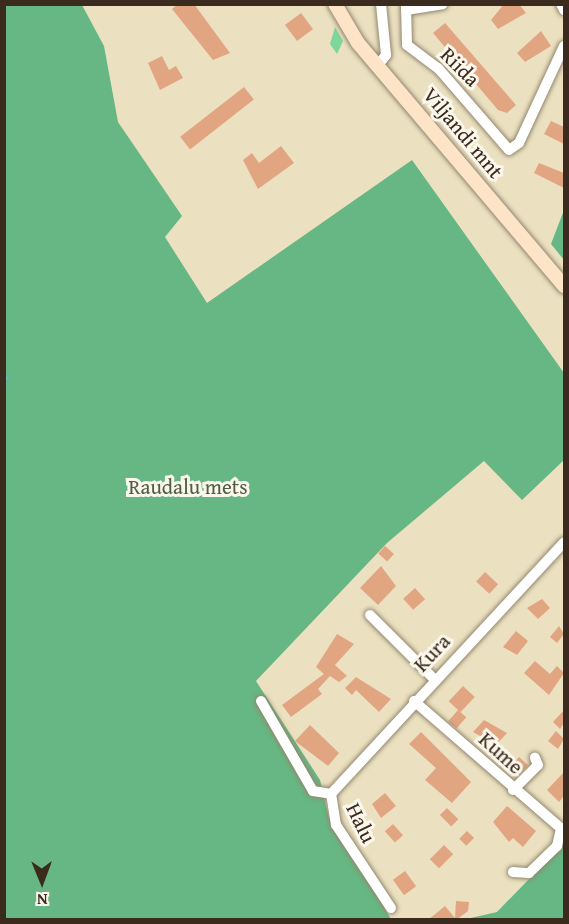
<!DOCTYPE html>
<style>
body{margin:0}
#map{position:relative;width:569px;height:924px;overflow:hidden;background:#ebe1c0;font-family:"Gentium Book Plus",serif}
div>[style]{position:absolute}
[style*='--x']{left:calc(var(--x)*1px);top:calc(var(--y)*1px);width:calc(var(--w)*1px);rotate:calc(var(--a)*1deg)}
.green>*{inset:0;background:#7dd69b}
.forest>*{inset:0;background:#66b783}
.stream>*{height:4px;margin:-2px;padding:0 2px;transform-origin:2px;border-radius:2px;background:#6fc1eb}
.building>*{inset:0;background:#e2a582;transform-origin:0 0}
.roads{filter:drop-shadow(0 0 2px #93866f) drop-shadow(0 0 2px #93866f)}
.minor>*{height:10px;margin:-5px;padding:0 5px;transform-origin:5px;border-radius:5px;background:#fff}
.secondary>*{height:14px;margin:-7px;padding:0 7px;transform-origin:7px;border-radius:7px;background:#fee4c6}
span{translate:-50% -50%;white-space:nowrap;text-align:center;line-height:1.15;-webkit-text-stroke:6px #fbf7ec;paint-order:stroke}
.street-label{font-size:21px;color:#3b2a1e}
.park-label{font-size:21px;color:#4f5e44}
.frame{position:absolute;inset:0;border:6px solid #3b2a1e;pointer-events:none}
.north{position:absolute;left:12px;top:852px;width:60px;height:60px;-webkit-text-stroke:4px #fbf7ec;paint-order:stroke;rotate:179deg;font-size:16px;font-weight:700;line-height:24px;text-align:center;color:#3b2a1e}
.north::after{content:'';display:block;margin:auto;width:21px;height:27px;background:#3b2a1e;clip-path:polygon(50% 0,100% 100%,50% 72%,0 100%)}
</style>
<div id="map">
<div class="green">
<div style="clip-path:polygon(335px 27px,343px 41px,337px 54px,330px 44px)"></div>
</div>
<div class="forest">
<div style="clip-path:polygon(5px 5px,82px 5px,104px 46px,118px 122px,182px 216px,165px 237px,207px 303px,412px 160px,564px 373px,564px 460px,522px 500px,484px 461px,387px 543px,256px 681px,320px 780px,329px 818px,391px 919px,5px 920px)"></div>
<div style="clip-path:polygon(564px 210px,564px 260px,551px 244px)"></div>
<div style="clip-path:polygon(564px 843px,564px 919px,462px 920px,497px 912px)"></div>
</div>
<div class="stream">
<div style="--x:4;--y:378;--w:1;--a:0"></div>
</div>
<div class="building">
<div style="clip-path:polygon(178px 4px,194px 4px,230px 53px,213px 60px,172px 9px)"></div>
<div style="clip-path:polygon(504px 4px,519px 4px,526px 13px,498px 29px,491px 20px)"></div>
<div style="left:301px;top:13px;width:20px;height:20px;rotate:53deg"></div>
<div style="clip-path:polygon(445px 23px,516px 105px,507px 113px,498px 110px,433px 33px)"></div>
<div style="clip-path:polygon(541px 31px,551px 46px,525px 62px,517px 53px)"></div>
<div style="clip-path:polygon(162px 56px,169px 70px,176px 66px,183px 78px,160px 90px,148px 63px)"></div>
<div style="left:244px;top:87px;width:16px;height:81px;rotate:52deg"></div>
<div style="clip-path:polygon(551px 121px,564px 127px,564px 144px,544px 134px)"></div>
<div style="clip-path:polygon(281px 146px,294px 163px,258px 189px,243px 160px,252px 153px,259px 163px)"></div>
<div style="clip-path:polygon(539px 163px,564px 173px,564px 188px,534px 173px)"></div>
<div style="left:385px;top:546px;width:12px;height:10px;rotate:42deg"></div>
<div style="clip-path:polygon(381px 566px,396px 586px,378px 605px,360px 588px)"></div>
<div style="left:485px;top:572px;width:18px;height:13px;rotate:43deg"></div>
<div style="left:415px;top:588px;width:15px;height:16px;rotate:48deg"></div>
<div style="clip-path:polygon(542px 599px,550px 608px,538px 619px,527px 608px)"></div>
<div style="clip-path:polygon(559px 626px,564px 634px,557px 643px,550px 637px)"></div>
<div style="clip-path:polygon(516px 631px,528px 641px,517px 655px,503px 647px)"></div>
<div style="clip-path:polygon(337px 634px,354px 644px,335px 665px,347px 676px,339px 682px,330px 676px,318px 689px,322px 694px,291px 717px,282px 705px,324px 674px,316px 667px)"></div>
<div style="clip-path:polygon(535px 661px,550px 674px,557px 666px,564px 673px,549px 695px,524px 673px)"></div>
<div style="clip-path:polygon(356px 677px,391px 699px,379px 712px,356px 690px,352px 695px,345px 688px)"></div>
<div style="left:463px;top:686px;width:16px;height:21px;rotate:43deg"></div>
<div style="left:458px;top:710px;width:11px;height:15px;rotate:41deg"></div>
<div style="clip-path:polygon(564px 710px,564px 723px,560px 729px,553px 722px)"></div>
<div style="clip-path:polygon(484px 720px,507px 733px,496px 745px,473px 732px)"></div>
<div style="clip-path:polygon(310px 725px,339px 753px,328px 766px,295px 741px)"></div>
<div style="clip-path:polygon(556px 731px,564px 739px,558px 749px,548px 741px)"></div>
<div style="clip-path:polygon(421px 732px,471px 782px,452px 803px,425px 780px,436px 768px,409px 744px)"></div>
<div style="left:519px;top:757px;width:12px;height:15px;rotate:42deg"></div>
<div style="clip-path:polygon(564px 772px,564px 796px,559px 802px,547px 790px)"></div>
<div style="clip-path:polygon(385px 793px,396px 806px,381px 818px,372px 804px)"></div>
<div style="clip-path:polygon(507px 806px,536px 831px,523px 847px,513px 838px,509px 842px,493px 822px)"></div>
<div style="left:447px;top:808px;width:16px;height:10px;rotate:45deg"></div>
<div style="left:393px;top:824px;width:15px;height:11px;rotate:48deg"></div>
<div style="left:467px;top:831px;width:10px;height:11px;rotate:45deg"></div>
<div style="left:444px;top:845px;width:13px;height:20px;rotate:45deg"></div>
<div style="left:405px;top:871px;width:19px;height:15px;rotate:54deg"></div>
<div style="clip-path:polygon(456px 901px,469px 902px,468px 911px,456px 920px,428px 920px,445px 906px,455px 918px)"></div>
</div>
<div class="roads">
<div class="minor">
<div style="--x:406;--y:4;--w:41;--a:88.6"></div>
<div style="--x:407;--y:45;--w:39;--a:37"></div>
<div style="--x:438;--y:68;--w:108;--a:49.1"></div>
<div style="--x:509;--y:150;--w:12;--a:-35"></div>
<div style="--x:519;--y:143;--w:107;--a:-65.1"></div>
<div style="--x:561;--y:4;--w:7;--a:63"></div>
<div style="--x:406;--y:10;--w:37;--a:-9"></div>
<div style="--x:378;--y:65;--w:13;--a:-51"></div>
<div style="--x:386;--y:55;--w:51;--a:-95.6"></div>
<div style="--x:370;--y:615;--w:92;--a:45"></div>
<div style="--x:261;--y:701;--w:104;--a:60"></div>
<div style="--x:313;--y:791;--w:18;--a:9"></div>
<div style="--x:414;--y:701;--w:198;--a:40.9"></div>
<div style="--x:513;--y:790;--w:35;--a:-45"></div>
<div style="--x:538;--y:765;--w:8;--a:-113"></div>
<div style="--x:513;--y:872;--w:16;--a:4"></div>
<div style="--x:529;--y:873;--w:39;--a:-44"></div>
<div style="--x:557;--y:846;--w:17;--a:-77"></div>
<div style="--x:391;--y:908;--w:100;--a:-123.5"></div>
<div style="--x:336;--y:825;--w:31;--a:-99"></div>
<div style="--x:331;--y:794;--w:343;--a:-47.2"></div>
</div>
<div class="secondary">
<div style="--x:335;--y:4;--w:45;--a:59.5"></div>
<div style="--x:358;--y:43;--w:319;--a:49.7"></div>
</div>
</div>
<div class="street-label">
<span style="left:460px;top:67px;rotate:45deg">Riida</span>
<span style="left:463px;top:133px;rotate:50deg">Viljandi mnt</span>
<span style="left:432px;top:653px;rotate:-47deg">Kura</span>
<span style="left:501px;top:753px;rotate:42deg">Kume</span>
<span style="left:361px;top:823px;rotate:64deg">Halu</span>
</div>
<div class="park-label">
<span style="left:188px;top:487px">Raudalu mets</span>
</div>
<div class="frame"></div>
<div class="north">N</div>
</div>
